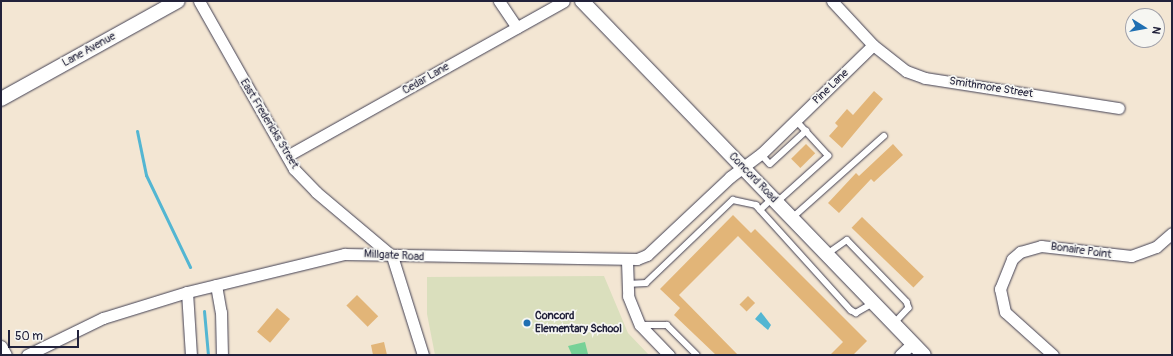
<!DOCTYPE html>
<style>
body{margin:0}
#map{position:relative;width:1173px;height:356px;overflow:hidden;background:#f3e6d3;font-family:Pangolin,sans-serif}
div>[style]{position:absolute}
[style*='--x']{left:calc(var(--x)*1px);top:calc(var(--y)*1px);width:calc(var(--w)*1px);rotate:calc(var(--a)*1deg)}
.built>*{inset:0;background:#dadfbd}
.green>*{inset:0;background:#77d197}
.water>*{inset:0;background:#53b6d2}
.stream>*{height:3px;margin:-1.5px;padding:0 1.5px;transform-origin:1.5px;border-radius:1.5px;background:#53b6d2}
.building>*{inset:0;background:#e2b578;transform-origin:0 0}
.roads{filter:drop-shadow(0 0 1px #413f52) drop-shadow(0 0 1px #413f52)}
.service>*{height:5.5px;margin:-2.75px;padding:0 2.75px;transform-origin:2.75px;border-radius:2.75px;background:#fff}
.minor>*{height:11px;margin:-5.5px;padding:0 5.5px;transform-origin:5.5px;border-radius:5.5px;background:#fff}
.tertiary>*{height:14px;margin:-7px;padding:0 7px;transform-origin:7px;border-radius:7px;background:#fff}
.dots>*{width:11px;height:11px;translate:-50% -50%;box-sizing:border-box;border:2px solid #f6f6f2;border-radius:50%}
span{translate:-50% -50%;white-space:nowrap;text-align:center;line-height:1.15;-webkit-text-stroke:3.5px #f6f6f2;paint-order:stroke}
.street-label{font-size:11px;color:#22223b}
.poi-label{font-size:11px;color:#22223b;font-weight:700}
.left{translate:0 -50%;text-align:left}
.frame{position:absolute;inset:0;border:2px solid #22223b;pointer-events:none}
.north{position:absolute;left:1125px;top:8px;width:40px;height:40px;box-sizing:border-box;background:#f6f6f2;border:1px solid #a1a1a9;border-radius:50%;rotate:101deg;font-size:11px;font-weight:700;line-height:16px;text-align:center;color:#22223b}
.north::after{content:'';display:block;margin:auto;width:14px;height:18px;background:#1f6fb2;clip-path:polygon(50% 0,100% 100%,50% 72%,0 100%)}
.scale{position:absolute;left:8px;top:330px;width:71px;height:18px;box-sizing:border-box;border:2px solid #22223b;border-top:0;padding-left:5px;font-size:12px;line-height:14px;white-space:nowrap;color:#22223b;-webkit-text-stroke:3px #f6f6f2;paint-order:stroke}
</style>
<div id="map">
<div class="built">
<div style="clip-path:polygon(604px 276px,628px 333px,649px 355px,435px 355px,427px 314px,427px 277px)"></div>
</div>
<div class="green">
<div style="clip-path:polygon(585px 342px,588px 354px,572px 355px,568px 346px)"></div>
</div>
<div class="water">
<div style="clip-path:polygon(761px 312px,771px 325px,768px 330px,755px 319px)"></div>
</div>
<div class="stream">
<div style="--x:137;--y:131;--w:45;--a:78.4"></div>
<div style="--x:146;--y:175;--w:102;--a:64.4"></div>
<div style="--x:204;--y:311;--w:44;--a:84.8"></div>
</div>
<div class="building">
<div style="clip-path:polygon(874px 91px,883px 99px,842px 148px,829px 136px,838px 126px,835px 123px,847px 109px,853px 115px)"></div>
<div style="left:806px;top:144px;width:13px;height:21px;rotate:45deg"></div>
<div style="clip-path:polygon(893px 144px,903px 155px,874px 182px,871px 179px,839px 213px,828px 203px,856px 173px,859px 176px)"></div>
<div style="clip-path:polygon(733px 215px,751px 233px,755px 229px,867px 341px,853px 355px,830px 355px,843px 342px,738px 236px,679px 295px,738px 355px,716px 355px,674px 315px,680px 308px,660px 289px)"></div>
<div style="left:862px;top:217px;width:86px;height:15px;rotate:44deg"></div>
<div style="left:357px;top:295px;width:30px;height:15px;rotate:45deg"></div>
<div style="left:748px;top:296px;width:10px;height:12px;rotate:45deg"></div>
<div style="left:277px;top:308px;width:17px;height:31px;rotate:40deg"></div>
<div style="clip-path:polygon(384px 342px,387px 355px,373px 355px,371px 345px)"></div>
</div>
<div class="roads">
<div class="service">
<div style="--x:761;--y:154;--w:13;--a:48"></div>
<div style="--x:770;--y:164;--w:49;--a:-42.5"></div>
<div style="--x:777;--y:202;--w:69;--a:-42"></div>
<div style="--x:828;--y:156;--w:47;--a:-132.4"></div>
<div style="--x:760;--y:210;--w:16;--a:-43"></div>
<div style="--x:792;--y:218;--w:123;--a:-41.7"></div>
<div style="--x:827;--y:254;--w:24;--a:-35"></div>
<div style="--x:847;--y:240;--w:86;--a:45.9"></div>
<div style="--x:907;--y:302;--w:6;--a:72"></div>
<div style="--x:909;--y:308;--w:22;--a:133"></div>
<div style="--x:627;--y:284;--w:19;--a:-3"></div>
<div style="--x:646;--y:283;--w:120;--a:-43.7"></div>
<div style="--x:733;--y:200;--w:24;--a:12"></div>
<div style="--x:756;--y:205;--w:142;--a:47.9"></div>
<div style="--x:851;--y:310;--w:6;--a:31"></div>
<div style="--x:856;--y:313;--w:20;--a:-30"></div>
<div style="--x:640;--y:325;--w:27;--a:0"></div>
<div style="--x:667;--y:325;--w:42;--a:45"></div>
</div>
<div class="minor">
<div style="--x:199;--y:1;--w:193;--a:60.5"></div>
<div style="--x:294;--y:169;--w:32;--a:46"></div>
<div style="--x:316;--y:192;--w:99;--a:40.1"></div>
<div style="--x:392;--y:256;--w:104;--a:72.6"></div>
<div style="--x:499;--y:1;--w:32;--a:56"></div>
<div style="--x:832;--y:1;--w:60;--a:47"></div>
<div style="--x:873;--y:45;--w:42;--a:38.2"></div>
<div style="--x:906;--y:71;--w:20;--a:20"></div>
<div style="--x:925;--y:78;--w:196;--a:8.8"></div>
<div style="--x:287;--y:156;--w:317;--a:-29.2"></div>
<div style="--x:627;--y:261;--w:35;--a:88"></div>
<div style="--x:628;--y:296;--w:31;--a:68"></div>
<div style="--x:640;--y:325;--w:42;--a:46"></div>
<div style="--x:216;--y:285;--w:27;--a:80"></div>
<div style="--x:221;--y:312;--w:43;--a:88.7"></div>
<div style="--x:187;--y:292;--w:63;--a:86.4"></div>
<div style="--x:1;--y:346;--w:10;--a:61"></div>
<div style="--x:27;--y:355;--w:85;--a:-26"></div>
<div style="--x:103;--y:318;--w:88;--a:-17.2"></div>
<div style="--x:187;--y:292;--w:162;--a:-13.6"></div>
<div style="--x:344;--y:254;--w:293;--a:1"></div>
<div style="--x:637;--y:259;--w:11;--a:-22"></div>
<div style="--x:647;--y:255;--w:114;--a:-43.2"></div>
<div style="--x:730;--y:177;--w:39;--a:-37"></div>
<div style="--x:761;--y:154;--w:156;--a:-44.2"></div>
<div style="--x:900;--y:355;--w:18;--a:-43"></div>
<div style="--x:1053;--y:355;--w:64;--a:-138.1"></div>
<div style="--x:1005;--y:312;--w:24;--a:-102"></div>
<div style="--x:1000;--y:289;--w:32;--a:-68"></div>
<div style="--x:1012;--y:259;--w:11;--a:-41"></div>
<div style="--x:1020;--y:252;--w:22;--a:-16"></div>
<div style="--x:1041;--y:246;--w:91;--a:6.3"></div>
<div style="--x:1131;--y:256;--w:27;--a:-20"></div>
<div style="--x:1156;--y:247;--w:21;--a:-41"></div>
</div>
<div class="tertiary">
<div style="--x:582;--y:1;--w:492;--a:46"></div>
<div style="--x:1;--y:99;--w:202;--a:-29"></div>
</div>
</div>
<div class="dots">
<div style="left:527px;top:323px;background:#1f6fb2"></div>
</div>
<div class="street-label">
<span style="left:89px;top:50px;rotate:-29deg">Lane Avenue</span>
<span style="left:426px;top:79px;rotate:-30deg">Cedar Lane</span>
<span style="left:831px;top:87px;rotate:-44deg">Pine Lane</span>
<span style="left:991px;top:88px;rotate:9deg">Smithmore Street</span>
<span style="left:269px;top:124px;rotate:59deg">East Fredericks Street</span>
<span style="left:753px;top:178px;rotate:46deg">Concord Road</span>
<span style="left:1081px;top:251px;rotate:8deg">Bonaire Point</span>
<span style="left:394px;top:256px;rotate:3deg">Millgate Road</span>
</div>
<div class="poi-label">
<span class="left" style="left:535px;top:323px">Concord<br>Elementary School</span>
</div>
<div class="frame"></div>
<div class="north">N</div>
<div class="scale">50 m</div>
</div>
